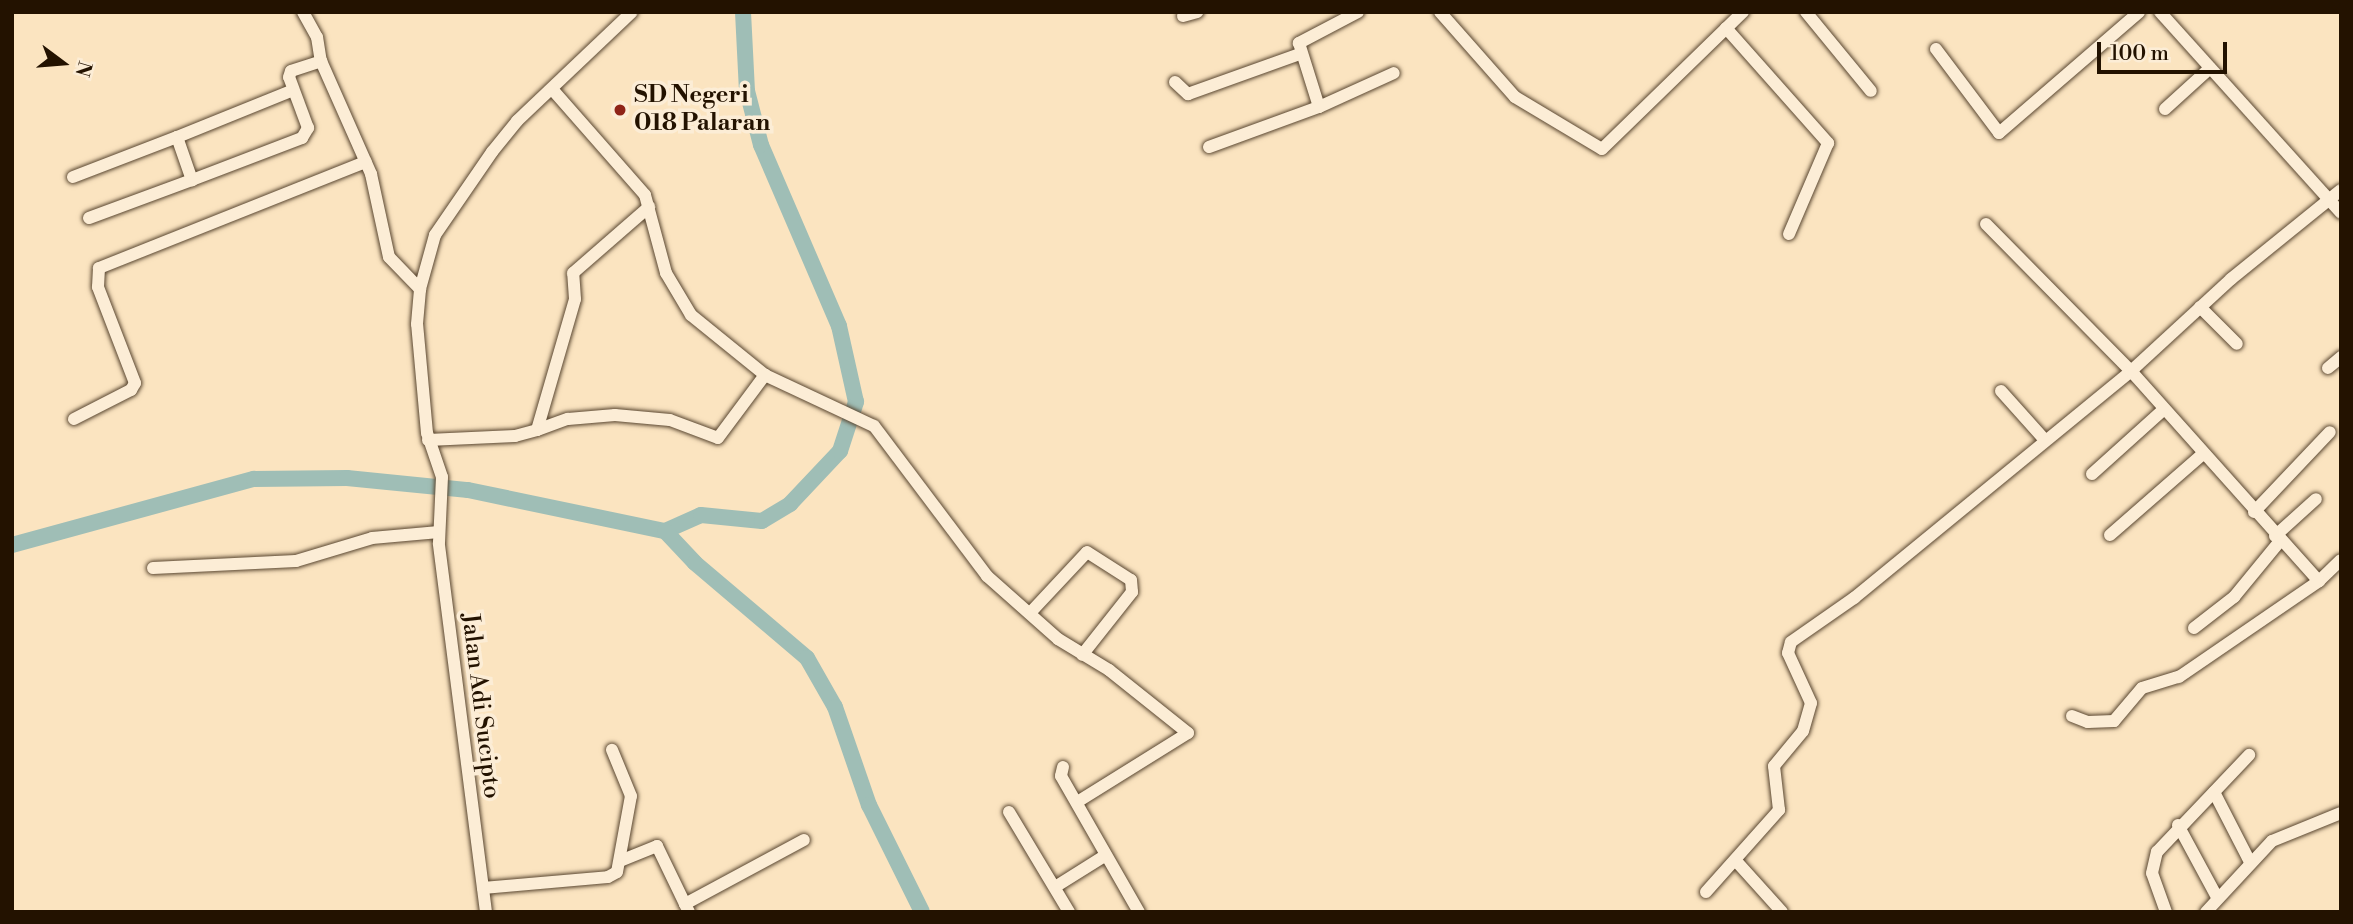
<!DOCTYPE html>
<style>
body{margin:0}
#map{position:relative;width:2353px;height:924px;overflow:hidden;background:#fbe4c0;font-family:"Libre Bodoni",serif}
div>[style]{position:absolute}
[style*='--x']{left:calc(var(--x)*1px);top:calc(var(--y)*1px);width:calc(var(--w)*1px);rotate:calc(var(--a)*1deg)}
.river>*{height:16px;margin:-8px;padding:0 8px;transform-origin:8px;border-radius:8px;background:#9fbeb6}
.roads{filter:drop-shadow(0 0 2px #594630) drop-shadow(0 0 2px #594630)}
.minor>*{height:12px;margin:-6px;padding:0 6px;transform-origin:6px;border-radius:6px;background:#fcedd6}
.dots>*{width:19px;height:19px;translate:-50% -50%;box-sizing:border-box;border:4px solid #fcedd6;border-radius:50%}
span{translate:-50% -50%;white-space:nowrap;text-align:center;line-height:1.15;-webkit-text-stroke:7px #fcedd6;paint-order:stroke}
.poi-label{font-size:24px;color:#231200;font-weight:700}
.left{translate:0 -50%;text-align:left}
.street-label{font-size:24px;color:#231200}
.frame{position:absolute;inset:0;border:14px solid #231200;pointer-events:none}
.north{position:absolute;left:28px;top:28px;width:70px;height:70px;-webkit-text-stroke:5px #fcedd6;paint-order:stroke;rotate:106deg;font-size:19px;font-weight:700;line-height:28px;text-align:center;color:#231200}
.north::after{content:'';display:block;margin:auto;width:24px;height:32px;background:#231200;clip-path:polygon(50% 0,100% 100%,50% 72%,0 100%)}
.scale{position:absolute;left:2097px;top:42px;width:130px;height:32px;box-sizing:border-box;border:4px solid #231200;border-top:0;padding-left:9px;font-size:21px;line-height:24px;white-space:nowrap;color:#231200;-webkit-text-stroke:5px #fcedd6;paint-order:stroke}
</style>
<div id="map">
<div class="river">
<div style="--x:665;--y:531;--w:39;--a:-24"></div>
<div style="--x:701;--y:515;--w:61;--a:5.6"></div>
<div style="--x:762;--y:521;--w:33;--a:-31"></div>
<div style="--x:790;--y:504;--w:73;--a:-46.7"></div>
<div style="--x:840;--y:451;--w:52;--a:-71.9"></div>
<div style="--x:856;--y:402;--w:78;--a:-102.6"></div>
<div style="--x:839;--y:326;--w:197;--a:-113.3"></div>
<div style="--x:761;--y:145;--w:56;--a:-104.5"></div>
<div style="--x:747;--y:91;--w:79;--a:-92.9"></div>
<div style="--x:12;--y:545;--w:251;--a:-15.3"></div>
<div style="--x:254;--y:479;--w:93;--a:-0.6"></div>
<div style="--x:347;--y:478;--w:122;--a:5.7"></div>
<div style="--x:468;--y:490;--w:201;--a:11.8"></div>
<div style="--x:665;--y:531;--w:44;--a:46.8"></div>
<div style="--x:695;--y:563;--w:147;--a:40.3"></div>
<div style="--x:807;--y:658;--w:56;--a:60.3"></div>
<div style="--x:835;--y:707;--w:104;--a:70.9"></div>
<div style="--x:869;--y:805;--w:119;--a:63.6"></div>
</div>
<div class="roads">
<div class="minor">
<div style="--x:303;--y:12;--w:29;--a:61"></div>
<div style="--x:317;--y:37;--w:24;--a:81"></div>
<div style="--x:1358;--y:12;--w:67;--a:152.3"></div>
<div style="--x:1299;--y:43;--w:67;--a:72.6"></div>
<div style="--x:1319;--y:107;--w:82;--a:-24.4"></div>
<div style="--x:1440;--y:12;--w:113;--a:48.6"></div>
<div style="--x:1515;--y:97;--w:101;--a:30.9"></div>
<div style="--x:1602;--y:149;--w:197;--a:-44.2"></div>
<div style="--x:1806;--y:12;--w:102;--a:50.6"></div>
<div style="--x:2160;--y:12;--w:270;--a:48"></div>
<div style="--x:1183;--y:16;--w:15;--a:-16"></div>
<div style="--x:1726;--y:28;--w:154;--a:48.4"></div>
<div style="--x:1828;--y:143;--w:99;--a:113.2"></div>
<div style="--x:1936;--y:49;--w:105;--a:53.1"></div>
<div style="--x:1999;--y:133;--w:185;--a:-40.8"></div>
<div style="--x:1175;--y:82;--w:18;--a:43"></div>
<div style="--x:1188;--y:94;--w:119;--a:-19.7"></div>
<div style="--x:552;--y:89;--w:141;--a:48.7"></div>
<div style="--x:645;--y:195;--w:81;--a:74.9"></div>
<div style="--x:666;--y:273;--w:49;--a:59.2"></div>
<div style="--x:691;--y:315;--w:95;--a:39"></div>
<div style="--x:765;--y:375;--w:120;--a:25.1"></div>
<div style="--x:874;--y:426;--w:188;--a:53"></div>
<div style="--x:987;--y:576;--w:95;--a:41.6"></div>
<div style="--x:1058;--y:639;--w:60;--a:31.3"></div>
<div style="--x:1109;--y:670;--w:101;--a:38.6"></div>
<div style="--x:1188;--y:733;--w:131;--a:148.1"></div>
<div style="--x:291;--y:91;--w:123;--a:158"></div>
<div style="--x:177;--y:137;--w:46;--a:70.8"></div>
<div style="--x:192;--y:180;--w:118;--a:-20.9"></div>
<div style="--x:302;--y:138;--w:12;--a:-59"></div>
<div style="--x:308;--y:128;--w:54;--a:-110.4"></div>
<div style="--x:289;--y:77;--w:6;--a:-72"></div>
<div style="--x:291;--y:71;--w:32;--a:-18"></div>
<div style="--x:321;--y:61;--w:124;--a:66.1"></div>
<div style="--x:371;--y:174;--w:85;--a:77.8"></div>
<div style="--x:389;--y:257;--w:45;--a:45.9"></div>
<div style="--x:2165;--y:109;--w:61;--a:-42.3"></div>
<div style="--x:1209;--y:147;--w:117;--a:-20"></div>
<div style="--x:73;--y:177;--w:111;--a:-21"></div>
<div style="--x:89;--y:218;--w:110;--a:-20.3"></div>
<div style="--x:1986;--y:224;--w:206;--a:45.4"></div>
<div style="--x:2131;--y:371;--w:282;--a:48.2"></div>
<div style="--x:2319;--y:581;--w:30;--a:-44"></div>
<div style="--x:2200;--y:307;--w:52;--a:45"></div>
<div style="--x:2328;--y:368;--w:17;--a:-40"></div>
<div style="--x:2001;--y:391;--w:64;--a:48.1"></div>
<div style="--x:74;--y:419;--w:64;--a:-27"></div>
<div style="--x:131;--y:390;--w:8;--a:-60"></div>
<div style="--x:135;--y:383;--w:103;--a:-111.1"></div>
<div style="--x:98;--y:287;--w:19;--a:-87"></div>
<div style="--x:99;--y:268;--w:287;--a:-21.7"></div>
<div style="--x:537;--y:430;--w:33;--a:-20"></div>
<div style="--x:568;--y:419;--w:47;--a:-4.9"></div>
<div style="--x:615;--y:415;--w:55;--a:5.2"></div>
<div style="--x:670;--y:420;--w:51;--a:20.6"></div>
<div style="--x:718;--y:438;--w:79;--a:-53.3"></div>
<div style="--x:428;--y:440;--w:87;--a:-2.6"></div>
<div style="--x:515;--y:436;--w:23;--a:-15"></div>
<div style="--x:537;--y:430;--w:136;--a:-73.8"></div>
<div style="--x:575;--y:299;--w:26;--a:-94"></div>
<div style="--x:573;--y:273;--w:101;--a:-41"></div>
<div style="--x:2092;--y:474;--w:96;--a:-42"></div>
<div style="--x:2254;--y:512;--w:110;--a:-46.5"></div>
<div style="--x:2110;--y:535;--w:123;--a:-41.1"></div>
<div style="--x:2275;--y:536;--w:55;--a:-42.1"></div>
<div style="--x:153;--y:568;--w:143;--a:-2.8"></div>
<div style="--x:296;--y:561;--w:79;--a:-16.8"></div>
<div style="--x:372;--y:538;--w:67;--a:-5.1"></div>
<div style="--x:1030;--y:613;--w:83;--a:-46.9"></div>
<div style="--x:1087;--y:552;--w:52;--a:32.5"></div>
<div style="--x:1131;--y:580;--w:12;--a:85"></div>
<div style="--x:1132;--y:592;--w:80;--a:128.4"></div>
<div style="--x:2194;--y:628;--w:51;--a:-37.8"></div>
<div style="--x:2234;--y:597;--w:72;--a:-50.6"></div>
<div style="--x:2072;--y:716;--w:17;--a:21"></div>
<div style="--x:2088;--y:722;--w:26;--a:-2"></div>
<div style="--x:2114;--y:721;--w:43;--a:-49.7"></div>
<div style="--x:2142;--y:688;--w:39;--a:-17"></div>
<div style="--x:2179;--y:677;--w:170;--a:-34.4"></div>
<div style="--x:1063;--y:767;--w:9;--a:103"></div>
<div style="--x:1061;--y:776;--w:157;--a:60.2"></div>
<div style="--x:2214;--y:792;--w:79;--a:62.8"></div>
<div style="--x:1009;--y:812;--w:117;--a:59"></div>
<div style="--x:2178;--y:825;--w:82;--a:61.6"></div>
<div style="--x:620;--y:861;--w:40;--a:-22"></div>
<div style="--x:657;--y:846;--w:64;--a:64.2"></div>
<div style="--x:1737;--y:862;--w:67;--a:48"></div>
<div style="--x:1055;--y:887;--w:60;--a:-32.1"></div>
<div style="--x:483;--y:888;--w:125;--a:-5"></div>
<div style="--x:608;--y:877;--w:10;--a:-29"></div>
<div style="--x:617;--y:872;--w:77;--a:-79.6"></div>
<div style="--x:631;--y:796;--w:50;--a:-112.4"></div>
<div style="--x:1706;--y:892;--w:110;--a:-48.3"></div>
<div style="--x:1779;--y:810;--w:44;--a:-96.5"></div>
<div style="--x:1774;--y:766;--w:45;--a:-50.4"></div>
<div style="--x:1803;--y:731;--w:29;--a:-74"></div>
<div style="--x:1811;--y:703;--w:55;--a:-114.7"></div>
<div style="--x:1788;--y:653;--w:11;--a:-75"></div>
<div style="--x:1791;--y:642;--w:77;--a:-34.9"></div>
<div style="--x:1854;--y:598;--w:358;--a:-39.3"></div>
<div style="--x:2131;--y:371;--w:136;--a:-42.6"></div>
<div style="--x:2231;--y:279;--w:141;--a:-39"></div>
<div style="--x:486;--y:912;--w:372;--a:-97.3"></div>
<div style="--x:439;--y:543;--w:66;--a:-87.4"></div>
<div style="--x:442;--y:477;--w:46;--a:-108.8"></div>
<div style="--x:427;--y:433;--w:109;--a:-95.2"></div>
<div style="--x:417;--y:324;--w:35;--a:-85"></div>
<div style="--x:420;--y:289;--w:56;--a:-74.5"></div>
<div style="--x:435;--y:235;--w:101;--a:-55.5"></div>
<div style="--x:492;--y:152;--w:40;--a:-51"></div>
<div style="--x:517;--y:121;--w:158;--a:-43.5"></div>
<div style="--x:689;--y:912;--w:9;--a:-117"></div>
<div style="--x:685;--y:904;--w:135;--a:-28.3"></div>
<div style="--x:2166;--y:912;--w:41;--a:-109.7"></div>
<div style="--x:2152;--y:873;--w:22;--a:-77"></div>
<div style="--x:2157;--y:852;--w:134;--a:-46.5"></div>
<div style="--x:2206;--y:912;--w:97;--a:-47.1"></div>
<div style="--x:2272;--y:841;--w:74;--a:-22.1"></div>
</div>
</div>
<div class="dots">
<div style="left:620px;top:110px;background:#8f2418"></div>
</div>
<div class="poi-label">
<span class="left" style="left:634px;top:110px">SD Negeri<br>018 Palaran</span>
</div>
<div class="street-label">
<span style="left:480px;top:706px;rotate:83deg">Jalan Adi Sucipto</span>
</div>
<div class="frame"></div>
<div class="north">N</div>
<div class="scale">100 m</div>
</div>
